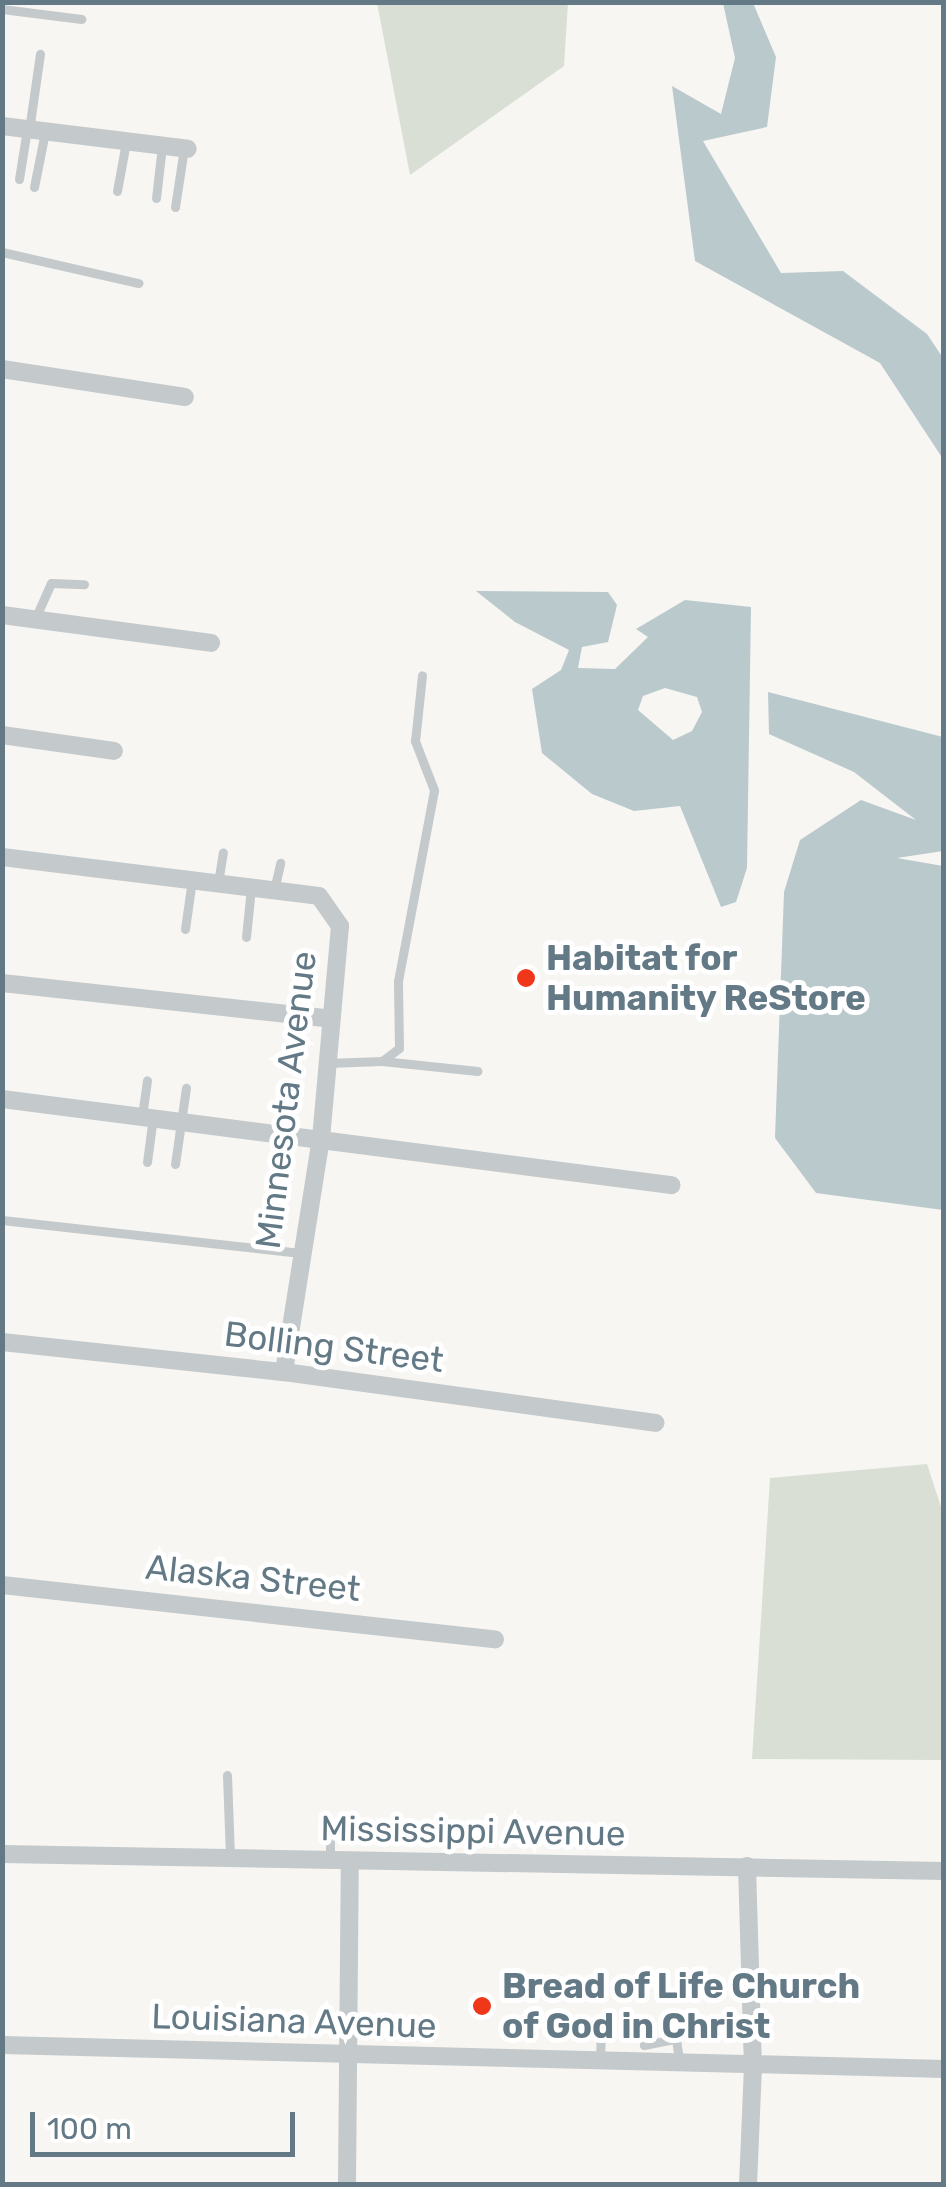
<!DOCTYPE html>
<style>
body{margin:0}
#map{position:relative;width:946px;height:2187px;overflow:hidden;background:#f7f6f3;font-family:Rubik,sans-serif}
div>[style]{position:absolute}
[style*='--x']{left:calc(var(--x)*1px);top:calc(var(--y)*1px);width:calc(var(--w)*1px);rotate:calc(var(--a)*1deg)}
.green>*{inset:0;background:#d9dfd4}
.water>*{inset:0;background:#bac9cc}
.lane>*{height:9px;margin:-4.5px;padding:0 4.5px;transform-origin:4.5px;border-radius:4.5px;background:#c4c9cb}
.street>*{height:18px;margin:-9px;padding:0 9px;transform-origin:9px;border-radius:9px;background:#c4c9cb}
.dots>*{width:28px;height:28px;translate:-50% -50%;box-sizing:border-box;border:5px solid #fff;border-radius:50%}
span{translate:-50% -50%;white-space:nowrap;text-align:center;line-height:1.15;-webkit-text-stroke:10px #fff;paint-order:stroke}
.poi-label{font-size:35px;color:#637a86;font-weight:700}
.left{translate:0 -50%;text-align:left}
.street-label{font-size:35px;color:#637a86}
.frame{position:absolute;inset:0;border:5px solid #637a86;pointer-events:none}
.scale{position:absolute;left:30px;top:2112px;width:265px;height:45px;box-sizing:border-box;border:5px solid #637a86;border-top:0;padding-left:12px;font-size:30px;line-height:35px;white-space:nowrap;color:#637a86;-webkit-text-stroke:8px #fff;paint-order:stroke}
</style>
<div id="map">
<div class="green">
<div style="clip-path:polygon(377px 3px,568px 3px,564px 66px,410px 175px)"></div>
<div style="clip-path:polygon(927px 1464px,943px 1513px,943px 1760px,752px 1759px,770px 1478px)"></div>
</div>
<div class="water">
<div style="clip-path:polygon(723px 3px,753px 3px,776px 57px,767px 127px,703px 141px,781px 273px,843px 271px,927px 334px,943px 358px,943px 459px,880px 363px,695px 261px,672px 86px,721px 114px,735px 58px)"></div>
<div style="clip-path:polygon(evenodd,476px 591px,608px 592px,617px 605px,608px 642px,582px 647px,578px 668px,615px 669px,648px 637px,636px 629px,685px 600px,751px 607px,747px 868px,736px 902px,721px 907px,680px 806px,634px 811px,592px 794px,542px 753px,532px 689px,561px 670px,569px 650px,515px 622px,476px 591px,665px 688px,697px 697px,702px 712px,692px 731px,673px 740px,638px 710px,643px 696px,665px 688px)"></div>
<div style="clip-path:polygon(768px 692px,943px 737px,943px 851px,897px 858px,943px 866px,943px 1210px,816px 1193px,775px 1138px,784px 892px,800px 840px,861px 800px,916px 820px,854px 772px,769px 734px)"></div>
</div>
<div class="lane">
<div style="--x:2;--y:9;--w:80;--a:7.2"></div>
<div style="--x:29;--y:130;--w:77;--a:-81.8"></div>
<div style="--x:19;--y:179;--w:51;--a:-80.9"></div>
<div style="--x:34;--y:187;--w:56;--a:-78.7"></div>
<div style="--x:117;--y:191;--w:50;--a:-79.6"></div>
<div style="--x:156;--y:198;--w:52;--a:-83.4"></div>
<div style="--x:175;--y:207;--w:60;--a:-81.3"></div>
<div style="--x:2;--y:252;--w:140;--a:12.8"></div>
<div style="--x:35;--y:619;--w:39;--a:-66"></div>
<div style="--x:51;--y:583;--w:33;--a:2"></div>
<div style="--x:218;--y:883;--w:31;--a:-81"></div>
<div style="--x:274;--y:890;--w:28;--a:-77"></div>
<div style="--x:185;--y:929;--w:49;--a:-81.9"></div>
<div style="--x:246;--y:937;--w:49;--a:-84.2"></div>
<div style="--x:382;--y:1061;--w:96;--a:6"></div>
<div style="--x:327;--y:1063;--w:55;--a:-2.1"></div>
<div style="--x:382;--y:1061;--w:21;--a:-37"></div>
<div style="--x:399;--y:1048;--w:67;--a:-90.9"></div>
<div style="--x:398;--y:981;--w:194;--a:-79.3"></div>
<div style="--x:434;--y:790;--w:53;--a:-111.2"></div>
<div style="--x:415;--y:741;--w:66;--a:-83.9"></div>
<div style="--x:142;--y:1116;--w:36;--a:-82"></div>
<div style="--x:147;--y:1162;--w:45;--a:-82.4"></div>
<div style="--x:175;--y:1164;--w:77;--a:-81.8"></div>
<div style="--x:2;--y:1220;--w:300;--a:6.3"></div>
<div style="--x:227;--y:1775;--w:82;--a:87.9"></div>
<div style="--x:330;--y:1859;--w:34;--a:-90"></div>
<div style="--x:644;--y:2045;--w:33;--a:-11"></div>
<div style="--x:676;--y:2039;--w:22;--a:82"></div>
<div style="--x:644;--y:2045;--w:20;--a:-87"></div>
<div style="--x:600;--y:2059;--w:35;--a:-88"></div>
</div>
<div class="street">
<div style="--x:2;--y:126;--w:187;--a:7"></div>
<div style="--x:2;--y:369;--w:185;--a:8.7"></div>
<div style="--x:2;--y:615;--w:211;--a:7.6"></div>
<div style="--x:2;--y:735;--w:113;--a:8.1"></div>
<div style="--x:2;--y:857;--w:319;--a:7"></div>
<div style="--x:319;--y:896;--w:37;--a:55"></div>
<div style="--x:340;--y:926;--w:213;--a:95.1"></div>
<div style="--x:321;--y:1138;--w:237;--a:99"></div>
<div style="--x:2;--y:983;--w:331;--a:6.2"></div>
<div style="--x:2;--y:1099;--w:675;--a:7.33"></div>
<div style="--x:2;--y:1342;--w:284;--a:6.1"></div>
<div style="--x:284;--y:1372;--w:375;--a:7.8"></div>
<div style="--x:2;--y:1585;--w:496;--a:6.3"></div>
<div style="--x:2;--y:1854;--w:942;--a:1.03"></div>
<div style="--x:747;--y:1866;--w:200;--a:88.3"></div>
<div style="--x:753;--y:2066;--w:118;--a:92.4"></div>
<div style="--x:2;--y:2045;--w:942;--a:1.46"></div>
<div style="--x:347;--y:2184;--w:321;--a:-89.5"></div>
</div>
<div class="dots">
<div style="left:526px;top:978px;background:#f0371a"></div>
<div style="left:482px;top:2006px;background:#f0371a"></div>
</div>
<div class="poi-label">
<span class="left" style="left:546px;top:978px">Habitat for<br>Humanity ReStore</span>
<span class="left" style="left:502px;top:2006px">Bread of Life Church<br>of God in Christ</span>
</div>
<div class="street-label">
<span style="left:286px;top:1100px;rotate:-83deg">Minnesota Avenue</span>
<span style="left:334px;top:1347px;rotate:7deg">Bolling Street</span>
<span style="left:253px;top:1578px;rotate:6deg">Alaska Street</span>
<span style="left:473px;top:1831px;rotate:1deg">Mississippi Avenue</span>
<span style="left:294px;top:2021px;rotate:2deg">Louisiana Avenue</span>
</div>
<div class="frame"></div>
<div class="scale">100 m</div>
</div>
